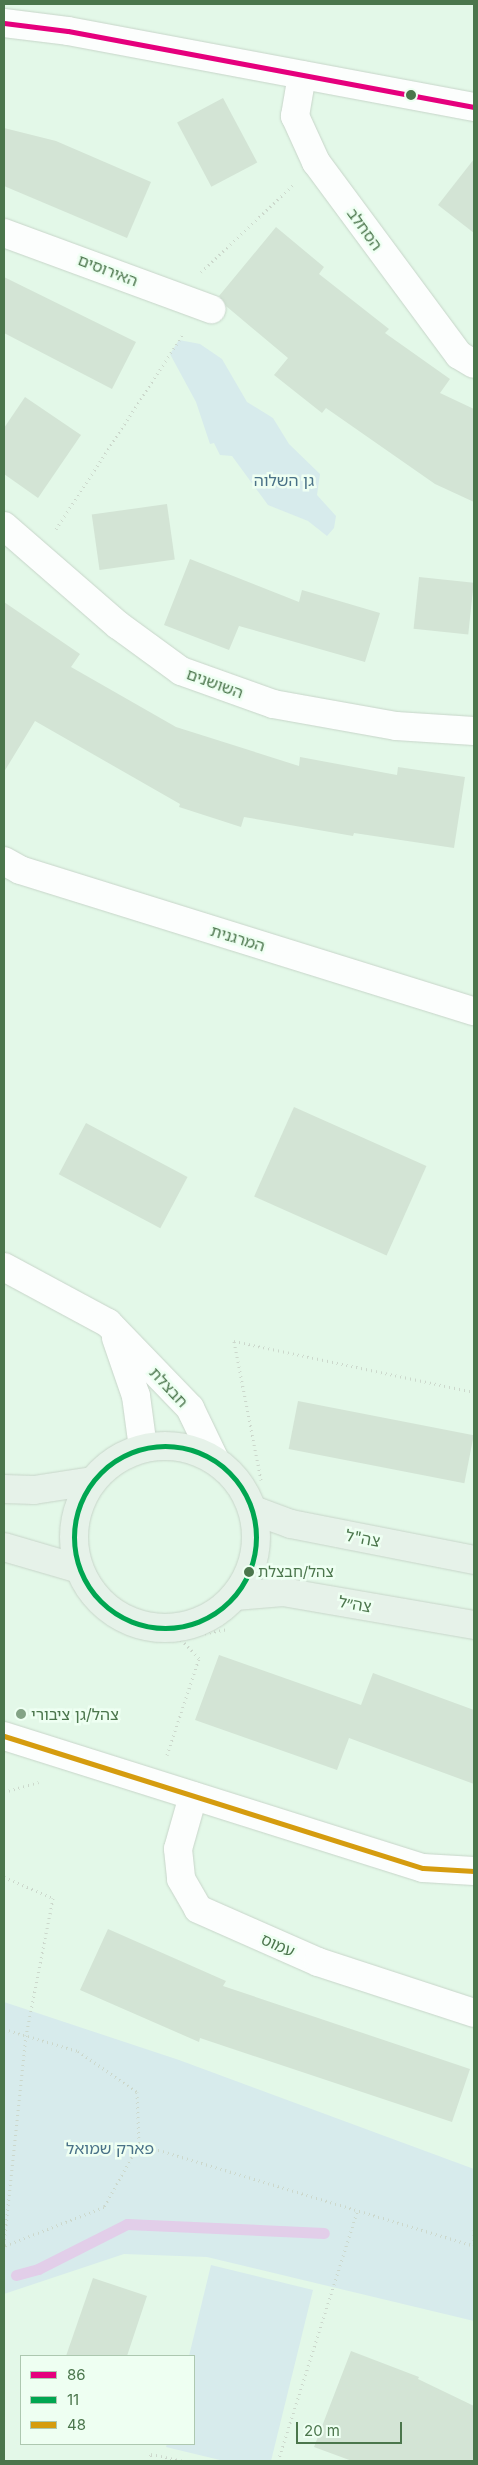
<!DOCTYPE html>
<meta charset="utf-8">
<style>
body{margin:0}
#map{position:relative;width:478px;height:2465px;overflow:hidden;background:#ecf7ef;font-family:Inter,"Noto Sans Hebrew",sans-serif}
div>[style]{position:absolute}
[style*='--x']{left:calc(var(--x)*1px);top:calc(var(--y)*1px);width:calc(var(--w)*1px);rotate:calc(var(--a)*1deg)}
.residential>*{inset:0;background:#e3f8e8}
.green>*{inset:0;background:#d7ebec}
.stream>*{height:11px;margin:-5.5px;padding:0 5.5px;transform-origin:5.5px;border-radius:5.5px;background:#e2cee9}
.building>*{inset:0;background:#d3e4d5;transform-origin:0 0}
.path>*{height:3px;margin-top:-1.5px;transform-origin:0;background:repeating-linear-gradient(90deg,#ccd8cc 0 1px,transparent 0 5px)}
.roads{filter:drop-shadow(0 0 1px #c7d5c9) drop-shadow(0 0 1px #c7d5c9)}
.minor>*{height:28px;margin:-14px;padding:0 14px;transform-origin:14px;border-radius:14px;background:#fcfefd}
.major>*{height:28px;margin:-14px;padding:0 14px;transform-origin:14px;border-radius:14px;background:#e6f2e9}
.major>.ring{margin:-14px;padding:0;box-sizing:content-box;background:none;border:28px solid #e6f2e9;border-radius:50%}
.bus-1>*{height:5px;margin:-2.5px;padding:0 2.5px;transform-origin:2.5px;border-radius:2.5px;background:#e5007d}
.bus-2>*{height:5px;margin:-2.5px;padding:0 2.5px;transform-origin:2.5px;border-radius:2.5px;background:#00a651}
.bus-2>.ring{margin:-2.5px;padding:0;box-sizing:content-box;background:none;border:5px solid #00a651;border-radius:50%}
.bus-3>*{height:5px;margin:-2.5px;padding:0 2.5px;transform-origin:2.5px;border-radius:2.5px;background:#d59c0f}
.dots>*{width:14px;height:14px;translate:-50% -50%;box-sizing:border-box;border:2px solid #eefff2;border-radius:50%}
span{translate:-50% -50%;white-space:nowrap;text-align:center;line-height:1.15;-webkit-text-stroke:5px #eefff2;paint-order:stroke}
.bus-label{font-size:15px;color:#4b764c}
.left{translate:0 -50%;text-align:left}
.street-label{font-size:16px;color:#4b764c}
.park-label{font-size:16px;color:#497187}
.poi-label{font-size:16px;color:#4b764c}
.frame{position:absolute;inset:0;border:5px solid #4b764c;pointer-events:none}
.legend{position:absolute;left:20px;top:2355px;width:175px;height:90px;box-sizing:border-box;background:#eefff2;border:1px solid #adc8b0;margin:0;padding:6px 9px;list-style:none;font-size:15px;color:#4b764c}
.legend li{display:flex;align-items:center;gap:10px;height:25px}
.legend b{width:25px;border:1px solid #adc8b0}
.scale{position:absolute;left:296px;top:2422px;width:106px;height:22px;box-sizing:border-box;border:2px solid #4b764c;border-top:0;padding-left:6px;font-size:15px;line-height:18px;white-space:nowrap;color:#4b764c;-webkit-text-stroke:4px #eefff2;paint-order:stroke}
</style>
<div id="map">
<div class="residential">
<div style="clip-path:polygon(evenodd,4px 4px,474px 4px,474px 2461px,4px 2461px,4px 4px,21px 2356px,194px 2356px,194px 2444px,21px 2444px,21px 2356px)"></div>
</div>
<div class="green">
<div style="clip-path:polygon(179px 340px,200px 344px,222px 359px,247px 402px,273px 418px,289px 444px,320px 474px,317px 495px,336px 516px,334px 528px,327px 536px,308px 521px,268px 505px,232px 456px,220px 455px,214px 443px,210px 444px,196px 402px,170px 354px)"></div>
<div style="clip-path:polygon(4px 2002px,179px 2060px,474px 2169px,474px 2321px,207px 2257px,124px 2254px,4px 2294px)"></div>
<div style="clip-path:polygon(211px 2265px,313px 2290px,271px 2461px,224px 2461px,166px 2447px,167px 2444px,194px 2444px,194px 2356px,189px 2356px)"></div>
</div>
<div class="stream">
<div style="--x:16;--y:2275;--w:23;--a:-15"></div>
<div style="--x:38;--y:2269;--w:100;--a:-26.8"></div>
<div style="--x:127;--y:2224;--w:197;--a:2.6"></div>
</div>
<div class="building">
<div style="left:223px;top:98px;width:73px;height:52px;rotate:62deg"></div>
<div style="clip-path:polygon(4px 128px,56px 141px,151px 182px,127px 238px,4px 186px)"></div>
<div style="clip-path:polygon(474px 159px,474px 233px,438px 205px)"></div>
<div style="clip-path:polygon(276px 227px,324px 267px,319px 274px,389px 329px,385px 333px,450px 379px,440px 393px,474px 409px,474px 502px,435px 484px,326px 408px,322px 413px,274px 375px,288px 358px,226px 306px,219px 296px)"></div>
<div style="clip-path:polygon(4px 277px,136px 342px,112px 389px,4px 333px)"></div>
<div style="clip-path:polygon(25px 397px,81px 435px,38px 498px,4px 474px,4px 428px)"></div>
<div style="left:167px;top:504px;width:56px;height:76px;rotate:82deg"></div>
<div style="clip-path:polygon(190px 559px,299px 602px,302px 590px,380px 613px,365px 662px,239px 626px,229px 650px,164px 625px)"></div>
<div style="left:419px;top:577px;width:55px;height:52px;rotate:6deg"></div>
<div style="clip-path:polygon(4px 602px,80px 654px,71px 667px,176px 727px,299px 766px,300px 757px,397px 775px,398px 767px,465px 777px,454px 848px,354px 833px,353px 836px,244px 817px,241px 827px,179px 807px,180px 804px,35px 721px,4px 772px)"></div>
<div style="left:294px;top:1107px;width:145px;height:98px;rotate:24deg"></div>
<div style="left:86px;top:1123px;width:115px;height:58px;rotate:28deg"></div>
<div style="left:298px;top:1401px;width:179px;height:49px;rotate:11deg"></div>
<div style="clip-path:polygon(219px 1655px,361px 1705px,373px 1673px,474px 1710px,474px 1784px,349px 1738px,337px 1770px,195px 1720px)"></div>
<div style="clip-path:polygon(108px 1929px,226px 1981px,223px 1986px,470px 2069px,452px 2122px,200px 2038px,199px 2042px,80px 1990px)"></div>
<div style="clip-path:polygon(93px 2278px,147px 2296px,127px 2356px,66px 2356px)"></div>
<div style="clip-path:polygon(351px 2351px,419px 2377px,418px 2379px,474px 2406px,474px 2461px,352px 2461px,314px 2447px)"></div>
</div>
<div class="path">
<div style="--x:201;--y:272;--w:127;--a:-43.4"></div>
<div style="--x:56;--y:529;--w:234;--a:-56.9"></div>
<div style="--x:261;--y:1480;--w:142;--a:-101"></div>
<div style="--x:234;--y:1341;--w:245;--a:12"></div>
<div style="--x:167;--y:1755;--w:102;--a:-71.7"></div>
<div style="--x:199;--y:1658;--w:28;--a:-134"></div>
<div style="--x:180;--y:1638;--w:49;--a:-10.6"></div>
<div style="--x:4;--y:1792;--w:36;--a:-16"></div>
<div style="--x:4;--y:1877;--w:53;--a:23.2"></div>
<div style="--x:53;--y:1898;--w:140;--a:101.1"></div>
<div style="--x:26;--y:2035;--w:211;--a:96"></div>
<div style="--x:4;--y:2029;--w:77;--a:16.6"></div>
<div style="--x:78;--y:2051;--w:72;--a:34.8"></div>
<div style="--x:137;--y:2092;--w:52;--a:87.8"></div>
<div style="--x:139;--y:2144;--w:72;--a:119.1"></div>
<div style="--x:104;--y:2207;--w:107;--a:158.7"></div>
<div style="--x:139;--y:2144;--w:350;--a:16.9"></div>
<div style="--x:474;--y:2245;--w:15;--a:-90"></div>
<div style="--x:149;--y:2461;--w:7;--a:-74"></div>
<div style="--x:151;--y:2454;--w:33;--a:12"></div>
<div style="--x:278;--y:2461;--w:261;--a:-72.4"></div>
</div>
<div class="roads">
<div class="minor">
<div style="--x:4;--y:23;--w:64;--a:7.1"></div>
<div style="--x:68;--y:31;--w:413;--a:10.6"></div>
<div style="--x:302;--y:75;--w:42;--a:99.7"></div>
<div style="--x:295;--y:116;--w:51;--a:65.5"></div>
<div style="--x:316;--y:162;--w:240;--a:53.5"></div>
<div style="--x:459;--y:355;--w:17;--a:31"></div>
<div style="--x:4;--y:233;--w:221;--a:20.2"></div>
<div style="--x:4;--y:526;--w:151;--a:41"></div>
<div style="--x:118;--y:625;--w:78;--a:36.1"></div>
<div style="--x:181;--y:671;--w:98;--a:19.7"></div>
<div style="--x:273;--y:704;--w:125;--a:10.1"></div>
<div style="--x:396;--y:726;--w:78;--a:3.7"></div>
<div style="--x:4;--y:861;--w:18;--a:29"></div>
<div style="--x:20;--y:870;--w:475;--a:17.3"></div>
<div style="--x:4;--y:1267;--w:118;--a:28.3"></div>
<div style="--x:108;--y:1323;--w:118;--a:46"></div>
<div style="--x:190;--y:1408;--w:58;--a:64.3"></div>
<div style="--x:116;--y:1338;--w:61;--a:71"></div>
<div style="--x:136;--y:1396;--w:52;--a:82.3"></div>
<div style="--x:4;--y:1736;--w:439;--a:17.5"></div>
<div style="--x:423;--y:1868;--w:51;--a:3.4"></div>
<div style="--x:193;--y:1796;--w:55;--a:105.8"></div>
<div style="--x:178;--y:1849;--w:30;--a:84"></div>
<div style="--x:181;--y:1879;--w:34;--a:60"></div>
<div style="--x:198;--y:1909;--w:131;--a:23.8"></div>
<div style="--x:318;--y:1962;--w:164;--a:18.1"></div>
</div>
<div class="major">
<div class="ring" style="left:74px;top:1446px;width:154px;height:154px"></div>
<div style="--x:4;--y:1489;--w:30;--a:2"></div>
<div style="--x:34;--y:1490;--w:59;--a:-8.8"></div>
<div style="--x:253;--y:1510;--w:40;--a:20.2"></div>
<div style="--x:291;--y:1524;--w:187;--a:11.1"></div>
<div style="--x:4;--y:1547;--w:78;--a:16.3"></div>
<div style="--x:235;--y:1596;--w:48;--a:-4.8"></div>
<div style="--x:283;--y:1592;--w:194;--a:9.8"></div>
</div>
</div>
<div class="bus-1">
<div style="--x:4;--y:23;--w:64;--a:7.1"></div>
<div style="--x:68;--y:31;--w:413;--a:10.6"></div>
</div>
<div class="bus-2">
<div class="ring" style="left:74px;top:1446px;width:177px;height:177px"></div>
</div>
<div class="bus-3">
<div style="--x:4;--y:1736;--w:439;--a:17.5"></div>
<div style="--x:423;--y:1868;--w:51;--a:3.4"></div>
</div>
<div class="dots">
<div style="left:411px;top:95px;background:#4b764c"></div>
<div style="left:249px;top:1572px;background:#4b764c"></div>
<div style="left:21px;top:1714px;background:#83a385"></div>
</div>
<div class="bus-label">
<span class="left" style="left:258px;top:1572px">צהל/חבצלת</span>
</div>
<div class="street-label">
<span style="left:365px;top:229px;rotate:54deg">הסחלב</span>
<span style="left:108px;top:270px;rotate:21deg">האירוסים</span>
<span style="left:215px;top:683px;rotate:20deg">השושנים</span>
<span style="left:238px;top:938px;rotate:17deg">המרגנית</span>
<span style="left:169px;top:1387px;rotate:47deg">חבצלת</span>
<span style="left:363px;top:1538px;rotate:11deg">צה"ל</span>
<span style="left:355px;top:1604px;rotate:10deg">צה״ל</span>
<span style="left:278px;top:1945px;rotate:24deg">עמוס</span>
</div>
<div class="park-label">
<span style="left:284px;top:480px">גן השלוה</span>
<span style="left:110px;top:2148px">פארק שמואל</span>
</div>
<div class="poi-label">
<span class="left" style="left:31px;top:1714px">צהל/גן ציבורי</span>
</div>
<div class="frame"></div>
<ul class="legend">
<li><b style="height:6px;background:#e5007d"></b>86</li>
<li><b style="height:6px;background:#00a651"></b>11</li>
<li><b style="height:6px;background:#d59c0f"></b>48</li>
</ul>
<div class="scale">20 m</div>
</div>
